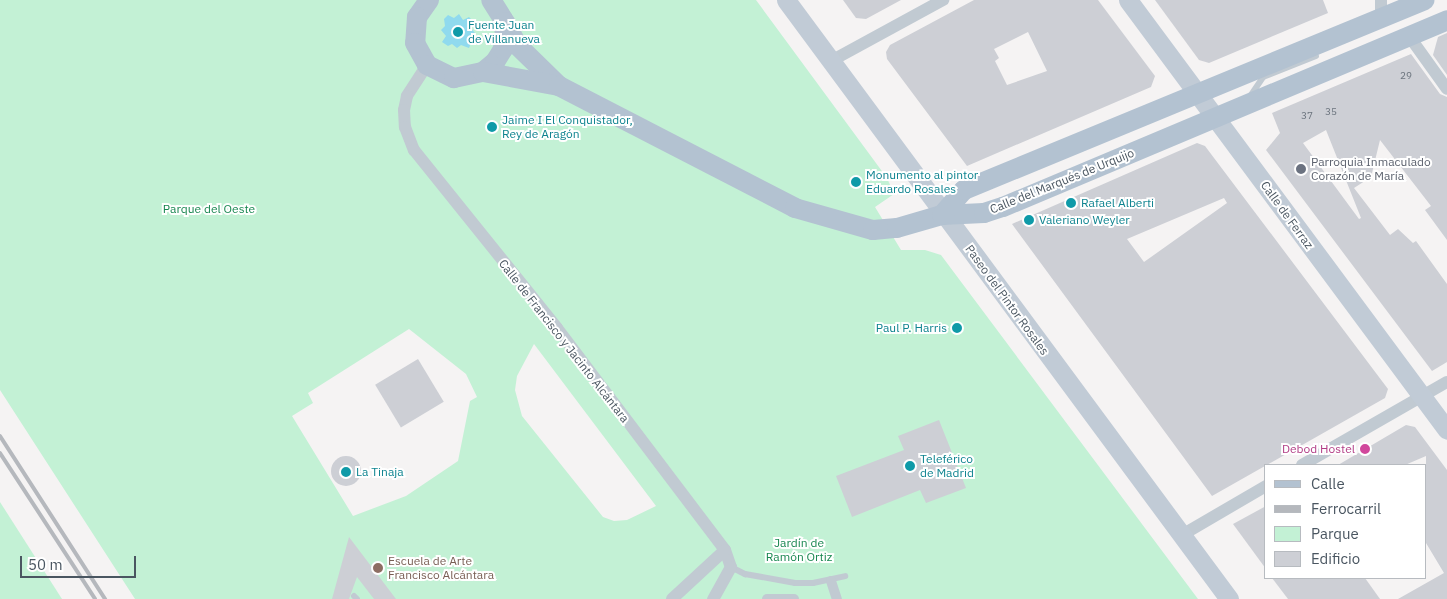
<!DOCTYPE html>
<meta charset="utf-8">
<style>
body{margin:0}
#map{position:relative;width:1447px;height:599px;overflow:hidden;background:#f5f3f3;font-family:"IBM Plex Sans",sans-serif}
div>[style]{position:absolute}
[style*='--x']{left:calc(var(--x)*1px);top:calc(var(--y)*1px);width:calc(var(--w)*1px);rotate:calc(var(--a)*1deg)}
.green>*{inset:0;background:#c3f1d5}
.water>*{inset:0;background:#90daee}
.building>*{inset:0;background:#cdcfd5;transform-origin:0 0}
.round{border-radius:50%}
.service>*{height:6px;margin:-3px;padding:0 3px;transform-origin:3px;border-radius:3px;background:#c1cad2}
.pedestrian>*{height:10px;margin:-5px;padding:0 5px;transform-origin:5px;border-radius:5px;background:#c1cad2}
.minor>*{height:12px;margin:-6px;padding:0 6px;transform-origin:6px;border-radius:6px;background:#c1cad2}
.secondary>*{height:19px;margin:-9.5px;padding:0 9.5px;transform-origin:9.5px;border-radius:9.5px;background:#c1cbd6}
.primary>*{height:20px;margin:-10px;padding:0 10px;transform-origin:10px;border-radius:10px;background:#b3c2d1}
.rail>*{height:4px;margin:-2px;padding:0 2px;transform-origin:2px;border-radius:2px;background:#b5b8bd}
.dots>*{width:14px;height:14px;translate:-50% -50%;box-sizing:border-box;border:2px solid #fff;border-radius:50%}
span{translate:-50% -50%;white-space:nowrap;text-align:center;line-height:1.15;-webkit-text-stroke:4px #fff;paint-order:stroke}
.number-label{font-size:10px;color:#6b747e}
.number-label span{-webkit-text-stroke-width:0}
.culture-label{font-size:12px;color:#0d838f}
.left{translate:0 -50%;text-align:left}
.right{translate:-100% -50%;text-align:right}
.worship-label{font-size:12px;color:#5b616d}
.street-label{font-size:12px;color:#4a5661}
.park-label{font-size:12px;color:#17864f}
.hotel-label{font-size:12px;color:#b23c85}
.education-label{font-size:12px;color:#785e54}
.legend{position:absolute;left:1264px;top:464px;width:162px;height:115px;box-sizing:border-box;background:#fff;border:1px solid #b7bbc0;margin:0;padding:6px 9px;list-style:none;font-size:15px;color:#4a5661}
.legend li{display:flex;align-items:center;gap:10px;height:25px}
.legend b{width:25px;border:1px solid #b7bbc0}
.scale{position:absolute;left:20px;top:556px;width:116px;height:22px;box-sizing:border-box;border:2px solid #4a5661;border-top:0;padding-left:6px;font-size:15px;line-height:18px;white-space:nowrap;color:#4a5661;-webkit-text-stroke:4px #fff;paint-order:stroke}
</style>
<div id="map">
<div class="green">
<div style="clip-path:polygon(evenodd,0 0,756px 0,887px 178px,894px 194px,875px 207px,901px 250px,925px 250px,941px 255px,1198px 599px,135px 599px,0 390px,0 0,409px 329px,466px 374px,477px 397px,470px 401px,458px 461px,406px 496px,353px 516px,292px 416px,313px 403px,308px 393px,409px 329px,0 0,534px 344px,656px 506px,627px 520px,614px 521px,603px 517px,522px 416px,515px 390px,517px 376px,534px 344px)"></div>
<div style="clip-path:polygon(0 502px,62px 599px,0 599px)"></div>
</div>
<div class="water">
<div style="clip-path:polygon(459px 14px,463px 20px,469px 17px,474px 22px,471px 28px,475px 33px,469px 48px,461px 45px,457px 48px,452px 44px,448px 46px,442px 42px,446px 36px,441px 30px,445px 26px,444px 19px,448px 15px,454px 18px)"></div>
</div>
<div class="building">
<div style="clip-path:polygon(843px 0,901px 0,866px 19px,856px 18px)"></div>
<div style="clip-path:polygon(evenodd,974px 0,1098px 0,1155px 76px,1151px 87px,967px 166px,887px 59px,886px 52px,890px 45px,974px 0,1028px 32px,1047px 71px,1007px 85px,995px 61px,999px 58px,994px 49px,1028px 32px)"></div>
<div style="clip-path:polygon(1155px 0,1323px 0,1328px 13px,1209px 63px,1199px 60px)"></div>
<div style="clip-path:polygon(1447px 33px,1447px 75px,1433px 55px,1438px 37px)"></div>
<div style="clip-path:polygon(evenodd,1411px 54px,1440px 94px,1447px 97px,1447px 240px,1425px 210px,1431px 206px,1380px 140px,1371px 177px,1354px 188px,1390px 235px,1398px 229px,1413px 243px,1416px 241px,1447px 284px,1447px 362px,1432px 371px,1266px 150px,1280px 133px,1272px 113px,1411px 54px,1326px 130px,1361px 218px,1359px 219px,1303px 143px,1326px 130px)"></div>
<div style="clip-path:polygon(evenodd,1197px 143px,1205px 146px,1388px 389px,1385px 398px,1212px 496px,1012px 224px,1197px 143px,1224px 198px,1227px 203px,1144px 262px,1127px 239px,1224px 198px)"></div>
<div style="left:418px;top:359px;width:50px;height:50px;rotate:59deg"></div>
<div style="clip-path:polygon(939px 420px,966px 488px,926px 503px,920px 490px,852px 517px,836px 476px,904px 450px,898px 436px)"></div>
<div style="clip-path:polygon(1406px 425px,1415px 427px,1447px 470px,1447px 599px,1398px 599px,1444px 573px,1426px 543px,1426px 456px,1405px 465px,1338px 465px)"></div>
<div class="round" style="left:331px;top:456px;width:30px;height:30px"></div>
<div style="clip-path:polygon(1266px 506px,1266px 569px,1233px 524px)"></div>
<div style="clip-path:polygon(349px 537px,396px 599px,374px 599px,357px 577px,349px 599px,332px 599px)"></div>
<div style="clip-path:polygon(1272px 578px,1365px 578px,1380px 599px,1288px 599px)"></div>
</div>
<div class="service">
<div style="--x:1251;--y:95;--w:22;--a:-56"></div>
<div style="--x:1263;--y:77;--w:57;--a:-21.6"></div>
<div style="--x:731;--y:567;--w:16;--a:27"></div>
<div style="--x:745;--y:574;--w:51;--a:10.2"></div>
<div style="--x:795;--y:583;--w:18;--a:0"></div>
<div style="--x:813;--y:583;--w:33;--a:-12"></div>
<div style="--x:354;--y:596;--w:4;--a:45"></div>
</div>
<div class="pedestrian">
<div style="--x:831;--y:581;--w:19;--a:72"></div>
<div style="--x:767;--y:599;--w:27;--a:0"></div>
</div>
<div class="minor">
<div style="--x:1381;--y:0;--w:18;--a:90"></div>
<div style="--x:1409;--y:36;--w:65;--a:54.4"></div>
<div style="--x:831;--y:61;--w:128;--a:-28.6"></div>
<div style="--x:427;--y:65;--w:37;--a:123"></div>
<div style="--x:407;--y:96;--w:14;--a:102"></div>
<div style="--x:404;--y:110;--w:17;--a:87"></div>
<div style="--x:405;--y:127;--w:25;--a:69"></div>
<div style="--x:414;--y:150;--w:228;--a:51.2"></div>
<div style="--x:557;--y:328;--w:278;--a:52.9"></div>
<div style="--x:725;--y:550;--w:18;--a:71"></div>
<div style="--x:731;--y:567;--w:37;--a:119"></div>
<div style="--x:1302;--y:465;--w:167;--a:-29.8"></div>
<div style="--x:1182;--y:535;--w:97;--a:-30.3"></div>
<div style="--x:672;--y:599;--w:72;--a:-42.8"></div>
</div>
<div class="secondary">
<div style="--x:786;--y:0;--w:745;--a:53.51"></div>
<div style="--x:1128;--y:0;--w:535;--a:53.43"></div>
</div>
<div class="primary">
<div style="--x:429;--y:0;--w:21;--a:125"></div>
<div style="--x:417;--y:17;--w:26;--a:94"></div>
<div style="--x:415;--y:43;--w:25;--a:61"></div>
<div style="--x:427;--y:65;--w:30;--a:26"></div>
<div style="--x:454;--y:78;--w:30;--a:-12"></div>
<div style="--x:483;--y:72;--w:16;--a:-40"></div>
<div style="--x:495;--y:62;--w:15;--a:-58"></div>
<div style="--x:503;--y:49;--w:15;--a:-82"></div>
<div style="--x:505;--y:34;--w:15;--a:-98"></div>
<div style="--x:503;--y:19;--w:22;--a:-122"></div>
<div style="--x:505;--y:22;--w:26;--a:62"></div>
<div style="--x:517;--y:45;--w:59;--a:44.3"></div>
<div style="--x:483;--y:72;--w:77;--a:10.4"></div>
<div style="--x:559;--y:86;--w:266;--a:27.3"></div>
<div style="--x:795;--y:208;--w:81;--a:15.8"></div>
<div style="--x:873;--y:230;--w:24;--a:-5"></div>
<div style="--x:897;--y:228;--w:47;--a:-16.1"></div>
<div style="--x:942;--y:215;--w:42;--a:-2.7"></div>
<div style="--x:984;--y:213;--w:20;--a:-18"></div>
<div style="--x:1003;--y:207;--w:482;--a:-22.8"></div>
<div style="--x:942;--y:215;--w:33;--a:-49"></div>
<div style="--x:964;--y:190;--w:498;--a:-22.4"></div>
</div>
<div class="rail">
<div style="--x:0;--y:436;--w:194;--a:57.2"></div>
<div style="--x:0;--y:453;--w:174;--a:56.9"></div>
</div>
<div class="dots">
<div style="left:458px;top:32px;background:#0f9aa8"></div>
<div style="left:492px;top:127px;background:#0f9aa8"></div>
<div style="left:1301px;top:169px;background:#6b7280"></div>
<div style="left:856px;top:182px;background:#0f9aa8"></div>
<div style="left:1071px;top:203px;background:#0f9aa8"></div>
<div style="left:1029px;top:220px;background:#0f9aa8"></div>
<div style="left:957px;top:328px;background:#0f9aa8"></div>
<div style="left:1365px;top:449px;background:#d1479c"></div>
<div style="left:910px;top:466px;background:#0f9aa8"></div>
<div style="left:346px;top:472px;background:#0f9aa8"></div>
<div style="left:378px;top:568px;background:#8d6e63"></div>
</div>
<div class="number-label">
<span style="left:1406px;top:76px">29</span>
<span style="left:1331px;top:112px">35</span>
<span style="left:1307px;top:116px">37</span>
</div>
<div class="culture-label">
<span class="left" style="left:468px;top:32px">Fuente Juan<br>de Villanueva</span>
<span class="left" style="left:502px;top:127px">Jaime I El Conquistador,<br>Rey de Aragón</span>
<span class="left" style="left:866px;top:182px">Monumento al pintor<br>Eduardo Rosales</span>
<span class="left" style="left:1081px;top:203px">Rafael Alberti</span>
<span class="left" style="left:1039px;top:220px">Valeriano Weyler</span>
<span class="right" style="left:947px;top:328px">Paul P. Harris</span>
<span class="left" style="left:920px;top:466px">Teleférico<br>de Madrid</span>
<span class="left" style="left:356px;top:472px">La Tinaja</span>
</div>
<div class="worship-label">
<span class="left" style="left:1311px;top:169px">Parroquia Inmaculado<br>Corazón de María</span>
</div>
<div class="street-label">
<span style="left:1062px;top:181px;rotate:-22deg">Calle del Marqués de Urquijo</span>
<span style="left:1287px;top:215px;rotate:54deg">Calle de Ferraz</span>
<span style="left:1007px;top:300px;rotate:54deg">Paseo del Pintor Rosales</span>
<span style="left:564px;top:341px;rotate:52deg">Calle de Francisco y Jacinto Alcántara</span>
</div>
<div class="park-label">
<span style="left:209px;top:209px">Parque del Oeste</span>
<span style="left:799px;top:550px">Jardín de<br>Ramón Ortiz</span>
</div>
<div class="hotel-label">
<span class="right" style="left:1355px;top:449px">Debod Hostel</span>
</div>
<div class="education-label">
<span class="left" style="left:388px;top:568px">Escuela de Arte<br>Francisco Alcántara</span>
</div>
<ul class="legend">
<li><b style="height:6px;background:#b3c2d1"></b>Calle</li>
<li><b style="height:6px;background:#b5b8bd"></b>Ferrocarril</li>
<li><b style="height:14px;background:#c3f1d5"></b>Parque</li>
<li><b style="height:14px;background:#cdcfd5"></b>Edificio</li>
</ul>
<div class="scale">50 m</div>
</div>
